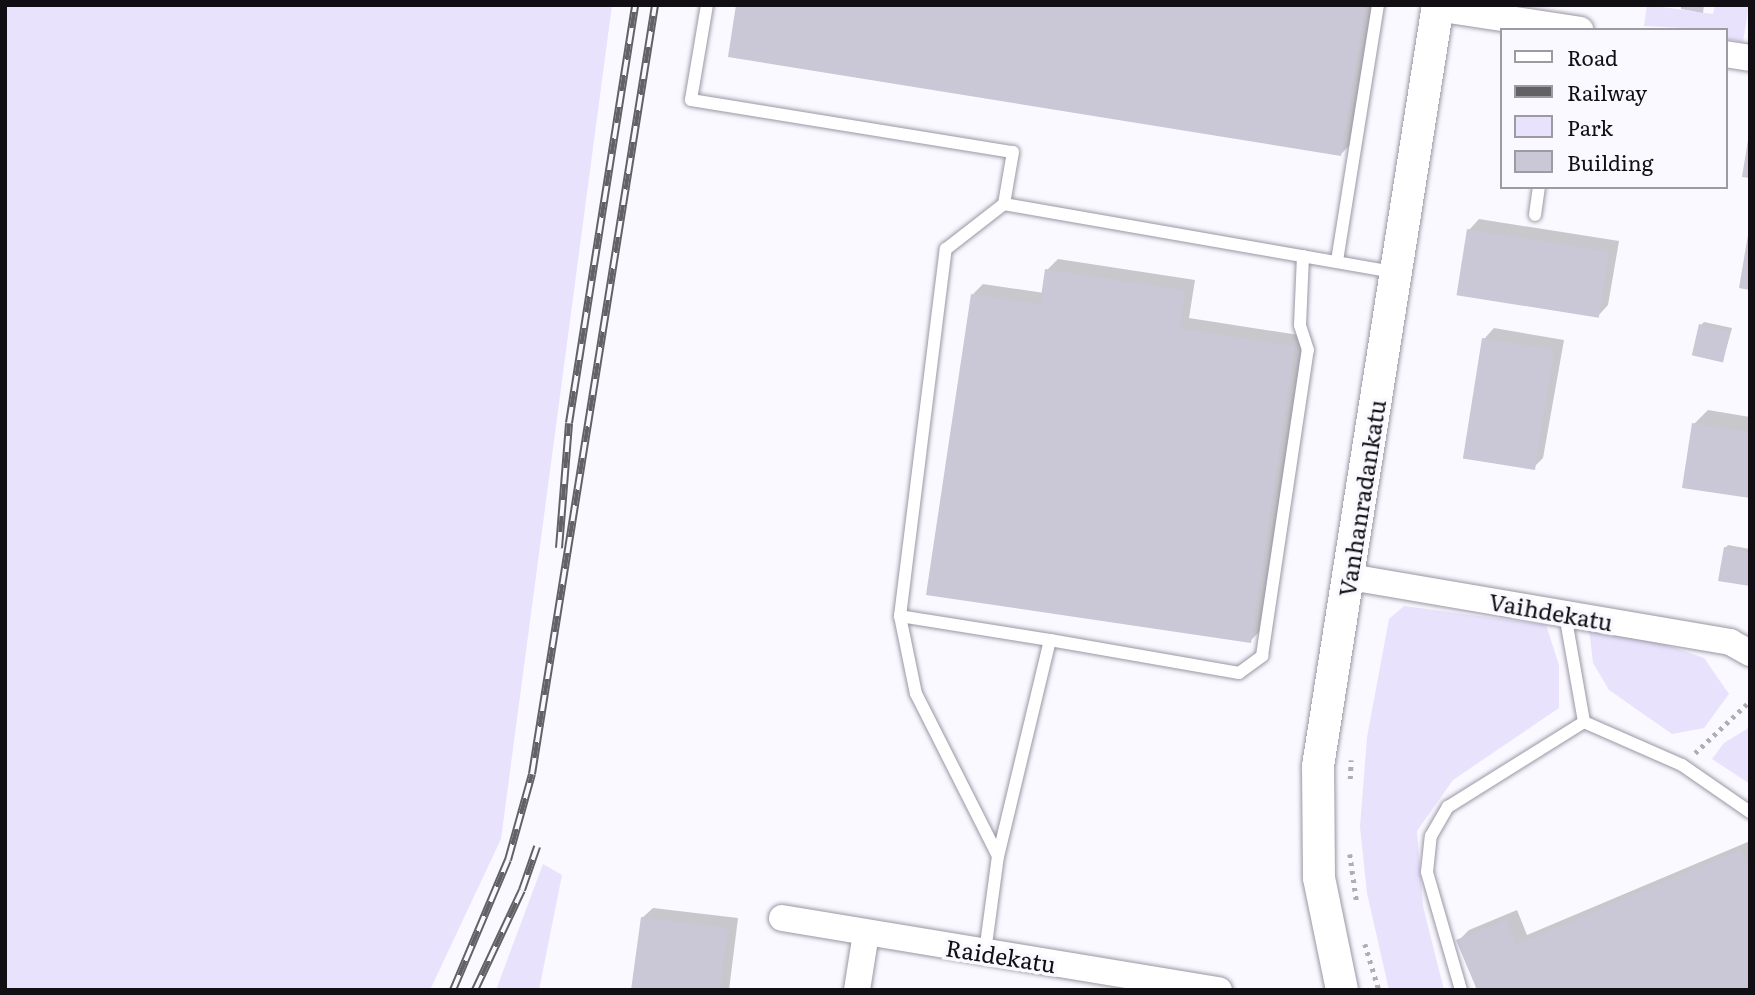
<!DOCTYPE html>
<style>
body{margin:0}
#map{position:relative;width:1755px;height:995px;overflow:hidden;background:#faf9ff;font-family:Literata,serif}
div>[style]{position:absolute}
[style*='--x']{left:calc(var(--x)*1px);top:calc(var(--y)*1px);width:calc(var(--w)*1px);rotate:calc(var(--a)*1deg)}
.green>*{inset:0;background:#e8e2fc}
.shadow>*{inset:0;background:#0003}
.building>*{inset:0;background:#cac7d6;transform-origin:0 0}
.path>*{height:4.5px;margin-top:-2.25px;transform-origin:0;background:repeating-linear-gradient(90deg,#b0aeb4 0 3.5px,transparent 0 8.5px)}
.roads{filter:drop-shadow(0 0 2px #9a97a5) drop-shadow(0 0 2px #9a97a5)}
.service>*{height:12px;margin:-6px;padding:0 6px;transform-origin:6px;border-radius:6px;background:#fff}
.minor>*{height:26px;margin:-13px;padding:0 13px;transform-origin:13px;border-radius:13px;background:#fff}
.tertiary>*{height:32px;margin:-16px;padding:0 16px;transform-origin:16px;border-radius:16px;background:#fff}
.rail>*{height:8px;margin-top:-4px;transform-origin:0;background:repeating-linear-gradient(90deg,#faf9ff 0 16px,#626166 0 32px);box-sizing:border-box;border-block:2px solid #626166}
span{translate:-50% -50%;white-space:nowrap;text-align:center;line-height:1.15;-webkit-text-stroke:7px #faf9ff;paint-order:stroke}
.street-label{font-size:23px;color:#110f14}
.frame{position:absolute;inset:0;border:7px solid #110f14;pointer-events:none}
.legend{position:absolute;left:1500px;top:28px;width:228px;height:161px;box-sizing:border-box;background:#faf9ff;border:2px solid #9d9ba1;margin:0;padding:9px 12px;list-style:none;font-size:21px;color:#110f14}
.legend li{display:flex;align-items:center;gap:14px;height:35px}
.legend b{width:35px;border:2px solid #9d9ba1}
</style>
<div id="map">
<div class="green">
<div style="clip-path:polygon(5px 5px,612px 5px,501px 839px,430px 990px,5px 990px)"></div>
<div style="clip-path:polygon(1647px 5px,1713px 14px,1715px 5px,1749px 5px,1743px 42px,1725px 39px,1725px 30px,1644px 26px)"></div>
<div style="clip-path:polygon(1404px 606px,1546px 625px,1559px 665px,1559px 708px,1453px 780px,1417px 831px,1423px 906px,1444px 990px,1389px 990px,1367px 893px,1360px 827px,1367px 737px,1389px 619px)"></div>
<div style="clip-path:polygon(1589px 628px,1664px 644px,1704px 658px,1729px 694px,1704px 728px,1672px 734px,1609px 690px,1593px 663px)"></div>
<div style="clip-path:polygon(1750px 727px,1750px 784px,1712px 759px,1724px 743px)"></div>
<div style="clip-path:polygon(543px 864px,562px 875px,539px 990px,496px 990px)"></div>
</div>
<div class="shadow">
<div style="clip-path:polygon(738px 5px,1374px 5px,1351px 144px,1341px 154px)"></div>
<div style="clip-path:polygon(1479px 219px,1619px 241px,1608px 305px,1598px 316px,1469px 230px)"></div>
<div style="clip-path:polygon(1058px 259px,1195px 280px,1189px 318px,1305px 336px,1260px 631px,1250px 641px,973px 294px,983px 284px,1044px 293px,1047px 270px)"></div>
<div style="clip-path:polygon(1704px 322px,1732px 328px,1723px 360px,1701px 325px)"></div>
<div style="clip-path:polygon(1494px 328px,1564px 340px,1543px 458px,1532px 469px,1484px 339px)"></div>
<div style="clip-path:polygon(1708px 410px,1750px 417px,1750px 497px,1694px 424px)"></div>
<div style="clip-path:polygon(1728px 545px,1750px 549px,1750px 584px,1725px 548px)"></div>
<div style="clip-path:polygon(1750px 841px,1750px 990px,1458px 941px,1469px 930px,1517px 910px,1527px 935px)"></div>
<div style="clip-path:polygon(653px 908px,738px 918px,729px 990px,633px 990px,642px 918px)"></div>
</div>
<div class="building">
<div style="clip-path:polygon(736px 5px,1366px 5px,1341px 156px,728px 57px)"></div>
<div style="clip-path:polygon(1681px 5px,1704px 5px,1703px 13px,1681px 9px)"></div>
<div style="clip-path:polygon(1748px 140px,1750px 140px,1750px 178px,1742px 177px)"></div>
<div style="left:1467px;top:229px;width:144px;height:67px;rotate:9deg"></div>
<div style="clip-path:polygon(1748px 235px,1750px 235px,1750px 290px,1739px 288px)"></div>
<div style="clip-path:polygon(1045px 269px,1185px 290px,1180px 328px,1295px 346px,1251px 643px,926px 595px,971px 294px,1040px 304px)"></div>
<div style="left:1699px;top:324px;width:32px;height:32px;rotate:13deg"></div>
<div style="left:1482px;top:338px;width:73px;height:122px;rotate:9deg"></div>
<div style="clip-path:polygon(1692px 423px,1750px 432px,1750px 498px,1682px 488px)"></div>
<div style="clip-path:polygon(1724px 547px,1750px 552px,1750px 586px,1718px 581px)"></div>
<div style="clip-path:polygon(1741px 849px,1750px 869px,1750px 990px,1477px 990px,1456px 940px,1506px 919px,1517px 944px)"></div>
<div style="clip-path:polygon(641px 917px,728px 928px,720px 990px,631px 990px)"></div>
</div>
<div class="path">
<div style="--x:1695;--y:753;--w:76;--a:-43.4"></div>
<div style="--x:1350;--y:779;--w:19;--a:-87"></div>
<div style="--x:1350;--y:854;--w:50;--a:82"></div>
<div style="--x:1365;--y:944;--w:48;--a:73.1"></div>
</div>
<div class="roads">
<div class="service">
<div style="--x:707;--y:5;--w:96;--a:99.6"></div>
<div style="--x:691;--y:100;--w:326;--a:9.2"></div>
<div style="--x:1013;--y:152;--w:53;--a:99.8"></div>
<div style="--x:1004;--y:204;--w:397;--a:9.9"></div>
<div style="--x:1535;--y:215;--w:28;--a:-82"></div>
<div style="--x:1337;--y:261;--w:259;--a:-80.9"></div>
<div style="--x:1565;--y:614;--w:110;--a:80"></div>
<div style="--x:1584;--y:722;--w:107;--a:23.7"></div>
<div style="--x:1682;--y:765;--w:83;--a:34.7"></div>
<div style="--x:900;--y:616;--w:152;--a:9.1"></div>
<div style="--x:1050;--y:640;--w:222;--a:103.5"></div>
<div style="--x:1050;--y:640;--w:192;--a:9.9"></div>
<div style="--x:1239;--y:673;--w:29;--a:-36"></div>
<div style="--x:1262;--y:656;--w:309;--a:-81.5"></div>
<div style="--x:1308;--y:350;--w:26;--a:-108"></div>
<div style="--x:1300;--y:325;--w:69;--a:-87.5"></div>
<div style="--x:985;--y:952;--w:97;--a:-82.3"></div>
<div style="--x:998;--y:856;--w:182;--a:-116.8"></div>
<div style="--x:916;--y:694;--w:80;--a:-101.6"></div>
<div style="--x:900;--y:616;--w:370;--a:-82.9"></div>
<div style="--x:946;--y:249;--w:73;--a:-37.8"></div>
<div style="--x:1461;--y:990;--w:123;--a:-106.1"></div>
<div style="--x:1427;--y:872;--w:36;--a:-84"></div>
<div style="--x:1431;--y:836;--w:34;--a:-60"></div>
<div style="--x:1448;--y:807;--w:160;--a:-32"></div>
</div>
<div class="minor">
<div style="--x:1437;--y:8;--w:145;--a:8.7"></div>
<div style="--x:1725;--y:54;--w:25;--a:9"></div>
<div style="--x:1350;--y:577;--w:386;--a:9.7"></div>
<div style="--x:1730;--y:642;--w:23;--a:29"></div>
<div style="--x:782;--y:918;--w:443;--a:9.4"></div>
<div style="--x:857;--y:990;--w:58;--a:-81"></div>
</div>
<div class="tertiary">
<div style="--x:1342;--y:990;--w:114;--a:-101.6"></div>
<div style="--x:1319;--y:878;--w:112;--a:-90.5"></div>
<div style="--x:1318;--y:766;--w:770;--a:-81.04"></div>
</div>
</div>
<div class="rail">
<div style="--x:559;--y:548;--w:125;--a:-85.4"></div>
<div style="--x:569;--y:423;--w:423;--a:-81"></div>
<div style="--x:453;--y:990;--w:141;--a:-67.1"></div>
<div style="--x:508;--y:860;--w:89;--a:-74.4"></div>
<div style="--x:532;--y:774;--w:779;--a:-80.91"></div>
<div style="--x:475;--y:990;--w:110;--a:-64.8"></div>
<div style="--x:522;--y:890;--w:46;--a:-70.8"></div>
</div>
<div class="street-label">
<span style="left:1361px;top:498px;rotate:-81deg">Vanhanradankatu</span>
<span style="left:1551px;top:611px;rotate:10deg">Vaihdekatu</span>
<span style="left:1001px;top:955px;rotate:9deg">Raidekatu</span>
</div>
<div class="frame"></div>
<ul class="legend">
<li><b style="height:9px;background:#fff"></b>Road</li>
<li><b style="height:9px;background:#626166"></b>Railway</li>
<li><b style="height:19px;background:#e8e2fc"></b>Park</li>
<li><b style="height:19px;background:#cac7d6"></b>Building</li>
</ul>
</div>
